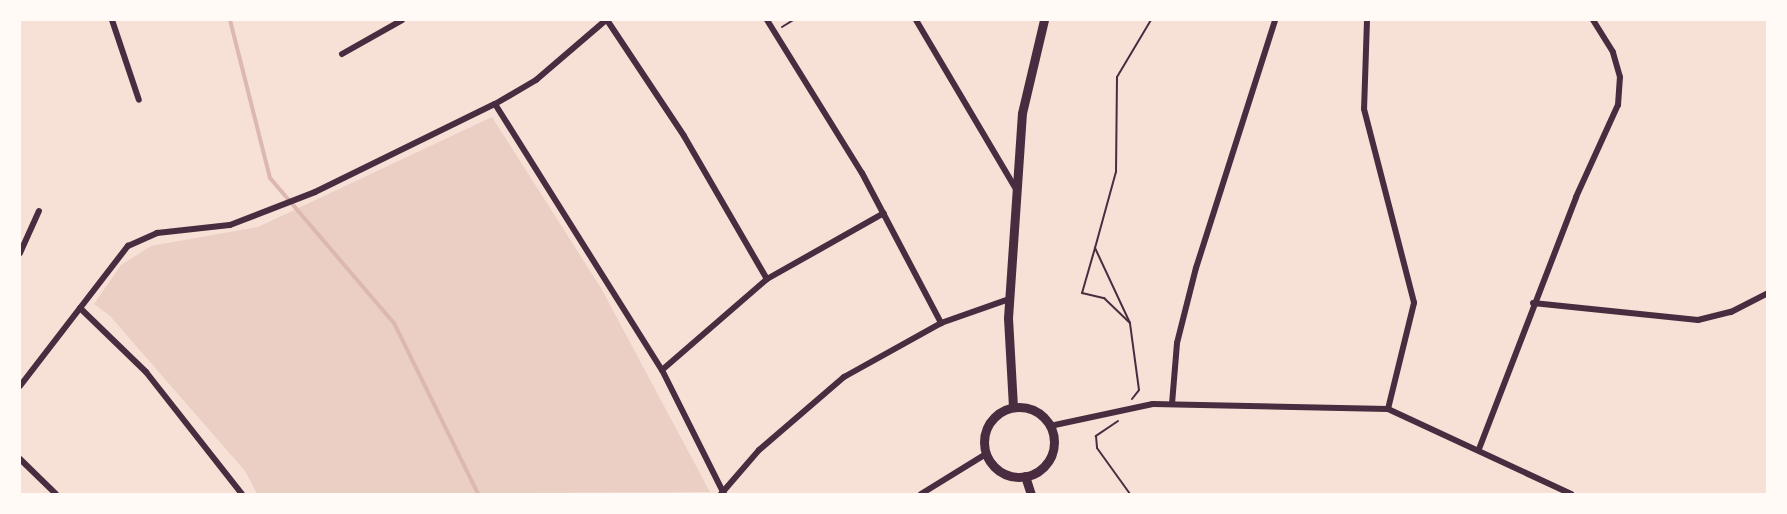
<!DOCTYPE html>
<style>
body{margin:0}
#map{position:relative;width:1787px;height:514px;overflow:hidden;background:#f7e1d7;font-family:Barlow,sans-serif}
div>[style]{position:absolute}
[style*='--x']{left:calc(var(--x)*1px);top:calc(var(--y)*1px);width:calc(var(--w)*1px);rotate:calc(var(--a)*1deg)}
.green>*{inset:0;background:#ebcfc5}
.stream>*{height:4px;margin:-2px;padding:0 2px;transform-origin:2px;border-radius:2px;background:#dcb8b0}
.path>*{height:2px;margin:-1px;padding:0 1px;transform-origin:1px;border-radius:1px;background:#4a2c40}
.minor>*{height:6px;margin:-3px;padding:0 3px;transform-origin:3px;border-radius:3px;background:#4a2c40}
.tertiary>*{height:9px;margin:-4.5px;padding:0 4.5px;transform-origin:4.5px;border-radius:4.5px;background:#4a2c40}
.tertiary>.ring{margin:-4.5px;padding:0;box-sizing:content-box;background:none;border:9px solid #4a2c40;border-radius:50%}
span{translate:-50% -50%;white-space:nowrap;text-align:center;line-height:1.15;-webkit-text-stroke:6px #fffaf5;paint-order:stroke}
.frame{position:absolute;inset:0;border:21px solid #fffaf5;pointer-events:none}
</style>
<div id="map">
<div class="green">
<div style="clip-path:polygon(492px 117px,601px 288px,710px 492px,257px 494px,245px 471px,110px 316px,94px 304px,121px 265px,151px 246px,258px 227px)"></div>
</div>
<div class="stream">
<div style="--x:230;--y:20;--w:163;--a:75.8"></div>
<div style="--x:270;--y:178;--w:191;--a:49.5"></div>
<div style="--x:394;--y:323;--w:191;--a:63.8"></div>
</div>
<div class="path">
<div style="--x:782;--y:27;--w:13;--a:-32"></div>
<div style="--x:1095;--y:248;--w:47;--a:106.1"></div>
<div style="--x:1082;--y:293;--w:23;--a:13"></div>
<div style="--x:1104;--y:298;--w:35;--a:44"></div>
<div style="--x:1132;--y:399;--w:11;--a:-52"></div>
<div style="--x:1139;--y:390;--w:68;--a:-97.7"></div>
<div style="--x:1130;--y:323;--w:83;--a:-115"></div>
<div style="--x:1095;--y:248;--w:79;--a:-74.6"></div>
<div style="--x:1116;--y:172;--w:95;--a:-89.4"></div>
<div style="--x:1117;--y:77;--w:66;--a:-59.2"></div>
<div style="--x:1118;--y:421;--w:27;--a:146"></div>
<div style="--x:1096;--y:436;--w:12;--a:85"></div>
<div style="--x:1097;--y:448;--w:57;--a:54.3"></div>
</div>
<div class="minor">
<div style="--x:112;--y:20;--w:84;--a:71.4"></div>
<div style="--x:607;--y:20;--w:139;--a:56.4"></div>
<div style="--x:684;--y:136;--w:165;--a:59.9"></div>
<div style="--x:767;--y:20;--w:180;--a:58.2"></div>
<div style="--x:862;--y:173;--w:170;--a:62.2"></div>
<div style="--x:916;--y:20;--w:196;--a:59.4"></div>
<div style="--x:1367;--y:20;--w:89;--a:91.9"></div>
<div style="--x:1364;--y:109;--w:200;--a:75.5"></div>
<div style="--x:1414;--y:303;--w:109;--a:103.8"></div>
<div style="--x:342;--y:54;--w:69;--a:-29.5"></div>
<div style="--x:495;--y:104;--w:314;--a:57.9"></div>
<div style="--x:662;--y:370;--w:139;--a:63.4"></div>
<div style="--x:20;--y:253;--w:46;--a:-65.7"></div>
<div style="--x:1533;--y:303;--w:166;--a:5.9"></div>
<div style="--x:1698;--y:320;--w:34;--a:-14"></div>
<div style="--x:1731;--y:312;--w:42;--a:-27.2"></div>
<div style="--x:80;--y:308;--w:92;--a:44.1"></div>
<div style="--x:146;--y:372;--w:155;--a:51.8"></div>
<div style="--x:662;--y:370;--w:139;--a:-40.9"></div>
<div style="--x:767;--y:279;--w:134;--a:-29.4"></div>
<div style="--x:20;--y:386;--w:177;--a:-52.4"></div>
<div style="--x:128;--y:246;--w:32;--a:-24"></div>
<div style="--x:157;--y:233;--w:73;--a:-6.3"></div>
<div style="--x:230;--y:225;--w:91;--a:-21.2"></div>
<div style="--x:315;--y:192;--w:200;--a:-26.1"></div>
<div style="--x:495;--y:104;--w:48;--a:-30.3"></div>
<div style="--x:536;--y:80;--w:92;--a:-40.6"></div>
<div style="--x:1172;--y:404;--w:61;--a:-85.3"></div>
<div style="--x:1177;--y:343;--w:77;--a:-75.8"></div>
<div style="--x:1196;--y:268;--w:260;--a:-72.3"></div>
<div style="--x:1050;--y:426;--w:105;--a:-12.1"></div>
<div style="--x:1153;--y:404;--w:235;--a:1.2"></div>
<div style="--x:1388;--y:409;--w:202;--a:24.9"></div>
<div style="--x:1479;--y:449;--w:270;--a:-68.9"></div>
<div style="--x:1576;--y:197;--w:101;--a:-65.5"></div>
<div style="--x:1618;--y:105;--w:28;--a:-86"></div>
<div style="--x:1620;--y:77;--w:26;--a:-106"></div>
<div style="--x:1613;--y:52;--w:38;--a:-122"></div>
<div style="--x:20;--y:459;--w:50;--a:44.2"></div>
<div style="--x:721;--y:494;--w:58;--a:-49.2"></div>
<div style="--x:759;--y:450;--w:112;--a:-40.7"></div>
<div style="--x:844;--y:377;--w:111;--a:-29.1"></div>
<div style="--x:941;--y:323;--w:72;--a:-19.4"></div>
<div style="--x:921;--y:494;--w:76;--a:-31.6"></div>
</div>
<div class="tertiary">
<div style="--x:1013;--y:407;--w:89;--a:-93.2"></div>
<div style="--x:1008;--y:318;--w:205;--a:-86.1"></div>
<div style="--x:1022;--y:113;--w:96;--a:-76.7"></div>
<div class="ring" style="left:984px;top:407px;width:61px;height:61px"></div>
<div style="--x:1025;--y:476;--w:19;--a:72"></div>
</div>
<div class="frame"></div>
</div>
